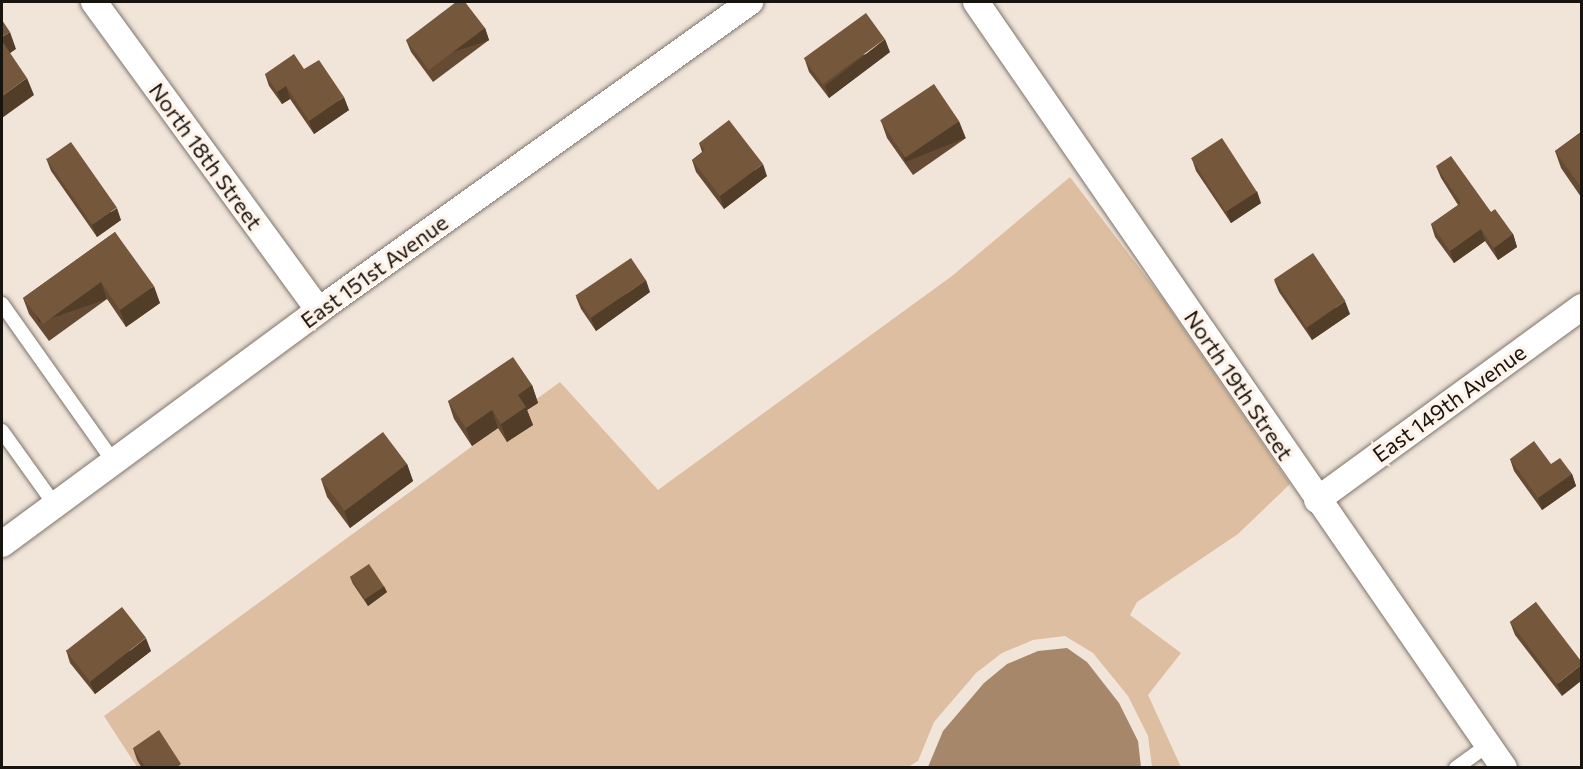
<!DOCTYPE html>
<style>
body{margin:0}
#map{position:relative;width:1583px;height:769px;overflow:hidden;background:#f1e5da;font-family:Commissioner,sans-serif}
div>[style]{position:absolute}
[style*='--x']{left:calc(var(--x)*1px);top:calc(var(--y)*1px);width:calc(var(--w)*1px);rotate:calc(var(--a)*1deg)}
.green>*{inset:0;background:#ddbea1}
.water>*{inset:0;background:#a7876a}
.roads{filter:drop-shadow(0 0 2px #7f746b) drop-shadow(0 0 2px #7f746b)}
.service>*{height:14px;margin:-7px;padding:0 7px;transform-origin:7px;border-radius:7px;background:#fff}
.minor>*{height:26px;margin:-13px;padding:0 13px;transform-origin:13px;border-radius:13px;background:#fff}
.wall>*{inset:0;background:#654b33}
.shaded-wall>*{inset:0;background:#523d29;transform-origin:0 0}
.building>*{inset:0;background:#75573b;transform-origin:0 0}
span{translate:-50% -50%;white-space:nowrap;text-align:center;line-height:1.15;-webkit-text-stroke:6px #fff2e8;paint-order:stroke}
.street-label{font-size:22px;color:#17130f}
.frame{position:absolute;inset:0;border:3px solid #17130f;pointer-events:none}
</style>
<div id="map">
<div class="green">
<div style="clip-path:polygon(1070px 177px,1163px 299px,1290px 484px,1238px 534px,1137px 602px,1130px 615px,1181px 653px,1148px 695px,1181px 767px,1152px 767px,1148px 736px,1128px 696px,1093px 653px,1065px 636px,1033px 640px,1002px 653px,976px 673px,934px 722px,918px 761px,908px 767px,137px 767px,104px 716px,560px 382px,658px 490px,952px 276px)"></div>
</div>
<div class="water">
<div style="clip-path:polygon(1067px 648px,1087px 662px,1119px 703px,1138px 741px,1141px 767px,928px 767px,943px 731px,984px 683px,1007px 664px,1038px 651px)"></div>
</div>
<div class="roads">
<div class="service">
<div style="--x:2;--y:304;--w:194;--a:54.7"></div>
<div style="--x:2;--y:431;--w:91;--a:54.4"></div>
<div style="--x:1456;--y:768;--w:39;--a:-36"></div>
</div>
<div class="minor">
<div style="--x:94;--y:2;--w:381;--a:53.9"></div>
<div style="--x:976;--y:2;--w:930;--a:55.42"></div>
<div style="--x:1317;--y:500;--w:328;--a:-36.1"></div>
<div style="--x:2;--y:544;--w:394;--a:-36.4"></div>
<div style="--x:319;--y:310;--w:530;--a:-35.55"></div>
</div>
</div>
<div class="wall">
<div style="clip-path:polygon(485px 28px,489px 40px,433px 82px,411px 52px,406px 40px)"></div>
<div style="clip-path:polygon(890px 52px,829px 98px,809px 72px,805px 60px)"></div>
<div style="clip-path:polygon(304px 69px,349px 110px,314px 134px,290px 99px,282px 104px,269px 86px,265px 74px)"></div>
<div style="clip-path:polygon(881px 121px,966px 138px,913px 175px,887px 138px)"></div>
<div style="clip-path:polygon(1581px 132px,1581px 197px,1561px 168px,1555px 151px)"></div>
<div style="clip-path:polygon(699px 143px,767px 176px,724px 209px,696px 172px,692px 160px,702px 152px)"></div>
<div style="clip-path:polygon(46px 158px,121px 220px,97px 237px,51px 171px)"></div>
<div style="clip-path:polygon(1192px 159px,1261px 203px,1231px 223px,1196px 171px)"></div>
<div style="clip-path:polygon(1436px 166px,1491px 212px,1513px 234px,1517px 247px,1498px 260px,1485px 241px,1454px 263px,1435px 237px,1431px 224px,1458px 205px,1441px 178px)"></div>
<div style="clip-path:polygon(115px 232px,160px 303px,126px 327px,107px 299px,49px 341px,29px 314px,23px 298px)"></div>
<div style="clip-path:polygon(1274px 280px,1350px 314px,1312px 340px,1279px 292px)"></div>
<div style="clip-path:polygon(650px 292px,596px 331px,581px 309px,576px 297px)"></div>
<div style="clip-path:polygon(532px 385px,538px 403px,527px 410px,533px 425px,507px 442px,498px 428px,472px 446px,454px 419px,448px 401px)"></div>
<div style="clip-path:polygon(1510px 459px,1551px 464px,1572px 474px,1576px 486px,1542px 510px,1514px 471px)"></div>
<div style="clip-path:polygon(407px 464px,413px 481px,350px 528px,327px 497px,321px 479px)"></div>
<div style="clip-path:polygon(350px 577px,387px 592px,368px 606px,353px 584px)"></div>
<div style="clip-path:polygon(1536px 602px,1562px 696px,1515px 635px,1510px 622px)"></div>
<div style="clip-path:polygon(66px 650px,151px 651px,95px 694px,70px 663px)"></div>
<div style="clip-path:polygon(133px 748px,182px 768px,142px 768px,137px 760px)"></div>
</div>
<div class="shaded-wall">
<div style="left:485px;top:28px;width:13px;height:70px;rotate:72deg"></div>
<div style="clip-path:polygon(10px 32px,16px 49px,6px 56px,2px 43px,2px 37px)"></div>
<div style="clip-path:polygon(885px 39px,890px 52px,829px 98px,825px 86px)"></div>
<div style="clip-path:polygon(27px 78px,34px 95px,2px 118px,2px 96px)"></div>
<div style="clip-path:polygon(286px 86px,290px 99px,282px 104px,277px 92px)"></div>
<div style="clip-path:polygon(344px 97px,349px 110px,314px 134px,309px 121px)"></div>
<div style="left:959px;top:121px;width:18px;height:65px;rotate:68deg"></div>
<div style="clip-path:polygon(763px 164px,767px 176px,724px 209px,720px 196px)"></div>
<div style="clip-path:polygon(1257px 191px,1261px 203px,1231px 223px,1226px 211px)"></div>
<div style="clip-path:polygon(117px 208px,121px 220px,97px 237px,92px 225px)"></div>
<div style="clip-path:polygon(1481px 229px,1485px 241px,1454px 263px,1450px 251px)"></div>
<div style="clip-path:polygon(1513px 234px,1517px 247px,1498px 260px,1494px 248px)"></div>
<div style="clip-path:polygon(646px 280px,650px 292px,596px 331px,591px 318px)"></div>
<div style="left:101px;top:282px;width:18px;height:72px;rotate:71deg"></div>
<div style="clip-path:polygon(154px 286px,160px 303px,126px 327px,120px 310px)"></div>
<div style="clip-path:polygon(1345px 301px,1350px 314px,1312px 340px,1307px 328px)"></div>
<div style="clip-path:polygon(532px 385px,538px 403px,527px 410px,533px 425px,507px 442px,501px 424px,518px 395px)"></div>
<div style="clip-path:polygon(492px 410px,498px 428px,472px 446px,466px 428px)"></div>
<div style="clip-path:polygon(407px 464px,413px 481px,350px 528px,344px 510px)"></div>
<div style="clip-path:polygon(1572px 474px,1576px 486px,1542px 510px,1538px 498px)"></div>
<div style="clip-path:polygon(384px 586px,387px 592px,368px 606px,365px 599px)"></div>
<div style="clip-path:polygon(146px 638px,151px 651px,95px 694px,90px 682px)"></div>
<div style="clip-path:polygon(1581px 665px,1581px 681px,1562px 696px,1557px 684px)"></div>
</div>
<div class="building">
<div style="clip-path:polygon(456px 2px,465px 2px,485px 28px,429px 70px,406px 40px)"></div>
<div style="left:866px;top:13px;width:32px;height:77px;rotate:54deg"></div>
<div style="clip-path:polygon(2px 20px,10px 32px,2px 37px)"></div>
<div style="clip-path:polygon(2px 41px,27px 78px,2px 96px)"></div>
<div style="clip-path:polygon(294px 54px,304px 69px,319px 60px,344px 97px,309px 121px,286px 86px,277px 92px,265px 74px)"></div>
<div style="left:934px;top:84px;width:45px;height:65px;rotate:56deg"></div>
<div style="clip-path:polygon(729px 120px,763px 164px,720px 196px,692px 160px,705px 150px,699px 143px)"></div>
<div style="clip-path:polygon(1581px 132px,1581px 184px,1580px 186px,1555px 151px)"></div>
<div style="left:1222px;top:138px;width:64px;height:37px;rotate:57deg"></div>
<div style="left:71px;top:142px;width:80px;height:30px;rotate:55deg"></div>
<div style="clip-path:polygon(1451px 156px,1491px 212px,1495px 209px,1513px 234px,1494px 248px,1481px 229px,1450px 251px,1431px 224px,1461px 203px,1436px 166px)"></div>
<div style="clip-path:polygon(115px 232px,154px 286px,120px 310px,101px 282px,43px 324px,23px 298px)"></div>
<div style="left:1313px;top:253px;width:58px;height:47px;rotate:56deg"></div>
<div style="left:631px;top:258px;width:27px;height:67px;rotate:56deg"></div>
<div style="clip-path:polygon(513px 357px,532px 385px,518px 395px,526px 407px,501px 424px,492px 410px,466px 428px,448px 401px)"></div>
<div style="left:383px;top:432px;width:40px;height:78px;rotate:53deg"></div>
<div style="clip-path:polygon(1534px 441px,1551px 464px,1560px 458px,1572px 474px,1538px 498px,1510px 459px)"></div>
<div style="left:369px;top:564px;width:27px;height:23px;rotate:56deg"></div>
<div style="clip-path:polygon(1536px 602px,1581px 661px,1581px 665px,1557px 684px,1510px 622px)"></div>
<div style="left:122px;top:607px;width:39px;height:71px;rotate:52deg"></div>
<div style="clip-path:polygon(159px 730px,181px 764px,176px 768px,146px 768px,133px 748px)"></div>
</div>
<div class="street-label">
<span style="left:206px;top:156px;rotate:54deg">North 18th Street</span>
<span style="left:374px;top:271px;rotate:-36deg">East 151st Avenue</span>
<span style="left:1239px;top:385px;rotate:56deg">North 19th Street</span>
<span style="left:1449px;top:403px;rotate:-36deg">East 149th Avenue</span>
</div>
<div class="frame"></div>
</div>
